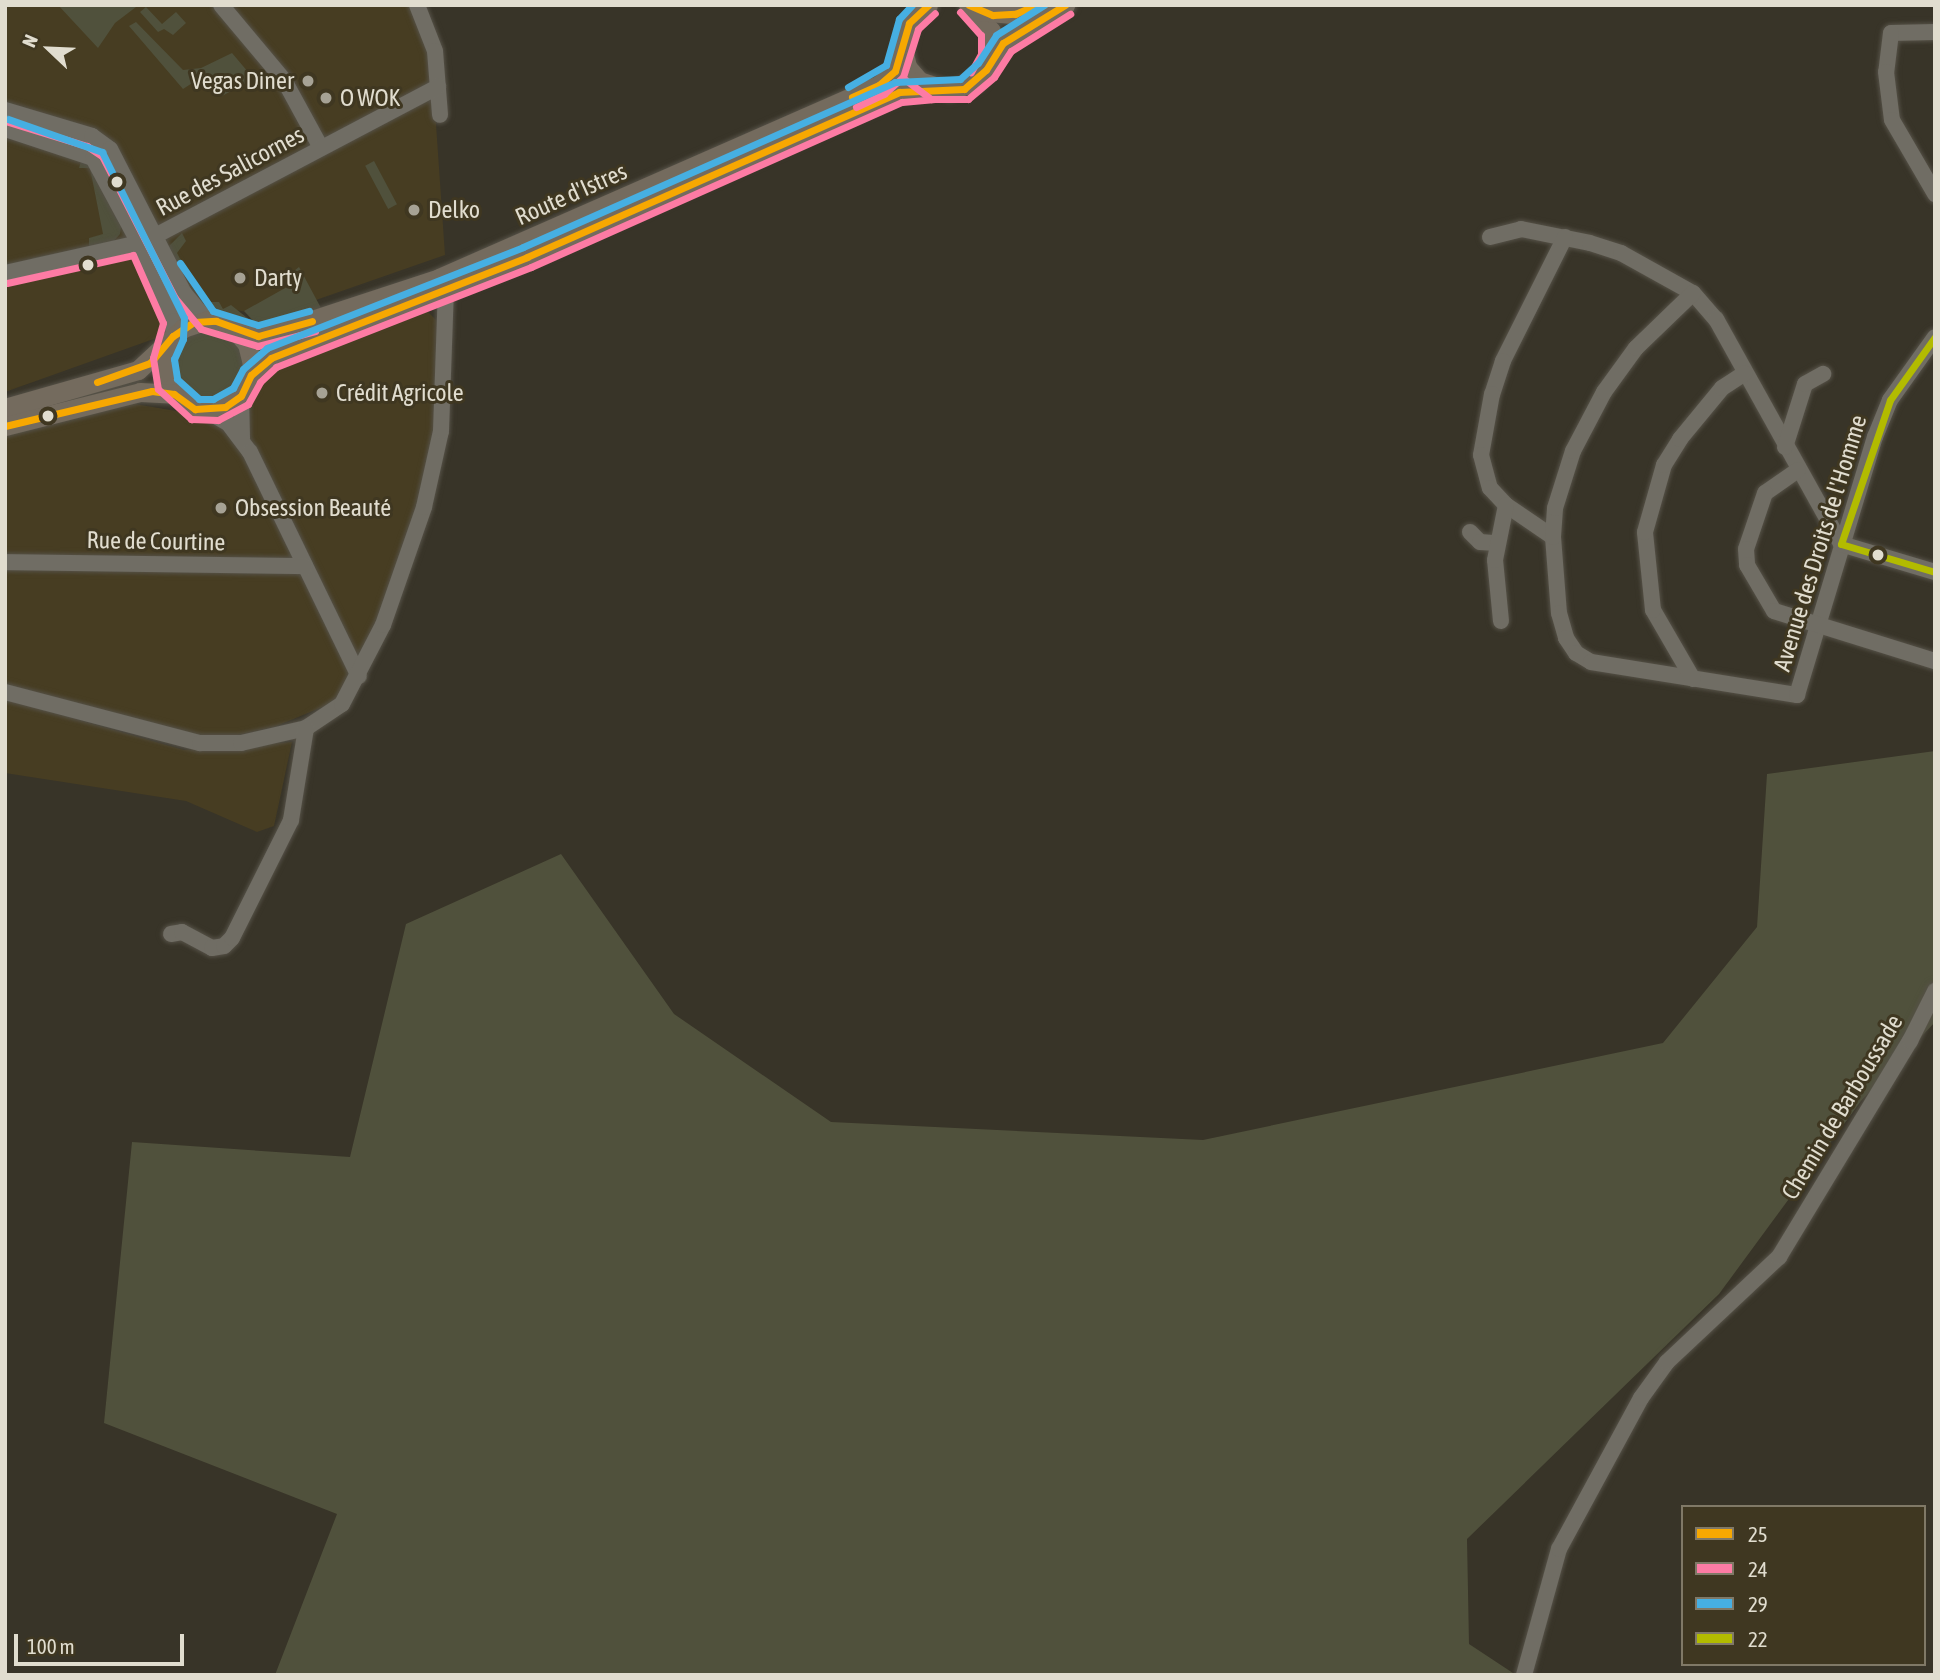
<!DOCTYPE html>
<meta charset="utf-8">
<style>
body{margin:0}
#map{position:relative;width:1940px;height:1680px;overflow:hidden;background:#383428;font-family:"Asap Condensed",sans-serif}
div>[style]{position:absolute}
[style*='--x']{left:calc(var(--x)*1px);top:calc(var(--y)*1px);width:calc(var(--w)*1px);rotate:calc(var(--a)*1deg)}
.built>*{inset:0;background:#473d22}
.green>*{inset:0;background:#50513c;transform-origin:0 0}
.round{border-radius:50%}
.roads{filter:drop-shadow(0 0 2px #555147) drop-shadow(0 0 2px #555147)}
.minor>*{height:16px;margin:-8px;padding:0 8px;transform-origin:8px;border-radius:8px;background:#706d64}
.major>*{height:19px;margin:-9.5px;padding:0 9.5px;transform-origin:9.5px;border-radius:9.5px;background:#746b5e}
.bus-1>*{height:7px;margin:-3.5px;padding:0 3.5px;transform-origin:3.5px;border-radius:3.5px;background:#f7a801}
.bus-2>*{height:7px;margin:-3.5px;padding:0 3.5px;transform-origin:3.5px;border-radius:3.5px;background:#fd7ba4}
.bus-3>*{height:7px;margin:-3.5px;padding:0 3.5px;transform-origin:3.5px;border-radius:3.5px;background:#46afe2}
.bus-4>*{height:7px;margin:-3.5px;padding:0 3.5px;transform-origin:3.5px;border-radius:3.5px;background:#b2bb00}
.dots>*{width:19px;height:19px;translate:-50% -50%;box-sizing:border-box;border:4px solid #3f3721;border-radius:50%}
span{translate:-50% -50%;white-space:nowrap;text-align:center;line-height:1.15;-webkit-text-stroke:6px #3f3721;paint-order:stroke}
.poi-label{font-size:24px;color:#e1ddcf}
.right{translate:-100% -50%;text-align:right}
.left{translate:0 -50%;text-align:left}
.street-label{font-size:24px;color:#e1ddcf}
.frame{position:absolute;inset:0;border:7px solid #e1ddcf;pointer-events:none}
.legend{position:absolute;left:1681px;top:1505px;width:245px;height:161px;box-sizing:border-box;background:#3f3721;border:2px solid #807967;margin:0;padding:9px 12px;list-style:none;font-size:21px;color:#e1ddcf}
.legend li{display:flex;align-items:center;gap:14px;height:35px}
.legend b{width:35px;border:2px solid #807967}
.north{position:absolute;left:14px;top:14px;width:70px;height:70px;-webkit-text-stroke:5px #3f3721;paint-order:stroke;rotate:293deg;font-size:19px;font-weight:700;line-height:28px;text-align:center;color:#e1ddcf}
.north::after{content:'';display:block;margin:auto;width:24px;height:32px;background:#e1ddcf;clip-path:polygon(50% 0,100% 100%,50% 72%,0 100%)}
.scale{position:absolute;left:14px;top:1634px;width:170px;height:32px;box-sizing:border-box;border:4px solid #e1ddcf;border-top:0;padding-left:9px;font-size:21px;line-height:24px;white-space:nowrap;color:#e1ddcf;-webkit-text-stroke:5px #3f3721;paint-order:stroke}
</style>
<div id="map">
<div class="built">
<div style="clip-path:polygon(5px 5px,411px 5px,431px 51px,445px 255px,270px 316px,235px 310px,5px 392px)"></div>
<div style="clip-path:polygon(426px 310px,442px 326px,439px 430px,390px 599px,337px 701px,274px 727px,237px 735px,199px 736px,5px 688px,5px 435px,135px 404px,223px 419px,275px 364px)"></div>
<div style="clip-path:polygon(5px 699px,184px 750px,292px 742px,274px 826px,257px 832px,186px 801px,5px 773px)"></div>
</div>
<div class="green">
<div style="clip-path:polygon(58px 5px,134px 5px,136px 7px,115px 23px,98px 48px)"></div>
<div style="clip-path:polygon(146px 7px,162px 24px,176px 12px,186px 23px,173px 35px,164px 29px,158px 32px,140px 12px)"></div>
<div style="clip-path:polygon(136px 22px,183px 70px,201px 68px,232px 53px,254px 79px,222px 96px,208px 73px,183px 89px,129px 26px)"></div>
<div style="clip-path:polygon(82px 158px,85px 159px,100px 184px,121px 227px,120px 234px,112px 243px,35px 263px,32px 258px,89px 247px,89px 238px,103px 234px,90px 168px,79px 168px)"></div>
<div style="left:374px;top:161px;width:49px;height:10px;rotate:62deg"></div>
<div style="clip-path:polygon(182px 233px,186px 241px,177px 253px,198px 294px,208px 302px,219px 302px,223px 309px,231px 305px,256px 325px,197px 302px,168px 247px)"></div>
<div style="clip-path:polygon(299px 267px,321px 308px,258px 326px,244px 311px,294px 283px,290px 274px)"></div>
<div class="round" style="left:172px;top:329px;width:72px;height:72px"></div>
<div style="clip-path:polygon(1935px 751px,1935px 1022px,1861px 1101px,1719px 1294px,1467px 1539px,1469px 1644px,1516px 1675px,275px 1675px,337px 1514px,104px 1423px,132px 1142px,350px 1157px,406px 924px,561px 854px,674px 1014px,831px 1122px,1203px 1140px,1663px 1043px,1757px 927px,1767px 774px)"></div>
</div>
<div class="roads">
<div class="minor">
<div style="--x:221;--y:5;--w:98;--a:50"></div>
<div style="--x:284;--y:80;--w:77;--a:61.4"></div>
<div style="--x:417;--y:5;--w:49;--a:68.6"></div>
<div style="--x:435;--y:51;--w:64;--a:85.5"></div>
<div style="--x:1935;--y:32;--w:44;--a:178.7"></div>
<div style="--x:1891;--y:33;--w:39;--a:97"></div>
<div style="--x:1886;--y:72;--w:48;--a:82.9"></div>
<div style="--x:1892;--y:120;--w:86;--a:59.8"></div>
<div style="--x:5;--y:110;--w:91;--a:16.6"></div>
<div style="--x:92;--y:136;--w:22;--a:36"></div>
<div style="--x:110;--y:149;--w:162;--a:62.8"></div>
<div style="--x:184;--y:293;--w:35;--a:50"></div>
<div style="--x:5;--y:129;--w:93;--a:18.2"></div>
<div style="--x:93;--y:158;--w:97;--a:61.6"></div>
<div style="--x:139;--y:243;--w:85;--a:65.8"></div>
<div style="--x:174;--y:321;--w:15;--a:94"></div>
<div style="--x:155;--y:236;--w:320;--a:-27.8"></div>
<div style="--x:1490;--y:237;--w:32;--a:-14"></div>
<div style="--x:1521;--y:229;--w:70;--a:11.5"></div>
<div style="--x:1590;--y:243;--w:33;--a:18"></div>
<div style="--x:1621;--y:253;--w:82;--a:29.1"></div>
<div style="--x:1693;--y:293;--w:35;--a:49"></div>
<div style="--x:1716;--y:319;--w:257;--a:60.9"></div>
<div style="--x:1565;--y:237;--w:139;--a:116.6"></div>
<div style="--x:1503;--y:361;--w:35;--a:108"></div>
<div style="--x:1492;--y:394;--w:62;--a:100.2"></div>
<div style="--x:1481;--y:455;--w:34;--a:75"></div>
<div style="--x:1490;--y:488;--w:23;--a:47"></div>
<div style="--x:1506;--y:505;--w:57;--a:34.2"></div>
<div style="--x:1553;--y:537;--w:76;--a:85.5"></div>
<div style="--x:1559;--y:613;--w:26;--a:74"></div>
<div style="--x:1566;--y:638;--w:18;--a:56"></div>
<div style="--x:1576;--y:653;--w:17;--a:31"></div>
<div style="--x:1591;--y:662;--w:209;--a:9.1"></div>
<div style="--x:1797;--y:695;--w:270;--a:-73.2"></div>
<div style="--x:1875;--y:437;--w:40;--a:-68"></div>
<div style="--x:1890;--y:400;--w:77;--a:-54.5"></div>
<div style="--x:5;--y:273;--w:137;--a:-12.6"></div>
<div style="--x:241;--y:396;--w:42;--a:88.6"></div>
<div style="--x:207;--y:411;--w:24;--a:30"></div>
<div style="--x:228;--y:423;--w:36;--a:53"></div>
<div style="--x:250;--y:452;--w:249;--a:64.1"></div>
<div style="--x:1785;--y:447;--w:66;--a:-72.4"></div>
<div style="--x:1805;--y:384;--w:21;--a:-29"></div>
<div style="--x:1798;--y:470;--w:40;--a:145.1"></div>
<div style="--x:1765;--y:493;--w:59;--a:108.7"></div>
<div style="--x:1746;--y:549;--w:16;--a:86"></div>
<div style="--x:1747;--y:565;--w:53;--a:59.6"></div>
<div style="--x:1774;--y:611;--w:169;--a:17.3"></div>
<div style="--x:1470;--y:532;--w:14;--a:45"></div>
<div style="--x:1480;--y:542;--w:16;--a:4"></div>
<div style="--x:1553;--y:537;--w:29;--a:-86"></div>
<div style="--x:1555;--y:508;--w:60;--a:-72.5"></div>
<div style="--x:1573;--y:451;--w:67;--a:-62.3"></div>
<div style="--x:1604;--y:392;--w:54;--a:-54"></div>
<div style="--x:1636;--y:348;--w:79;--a:-44"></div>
<div style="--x:1841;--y:544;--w:98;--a:16.6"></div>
<div style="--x:5;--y:562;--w:300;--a:0.8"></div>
<div style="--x:1501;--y:621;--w:61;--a:-95.6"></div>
<div style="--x:1495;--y:560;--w:56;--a:-78.7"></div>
<div style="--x:1693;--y:679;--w:80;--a:-120.1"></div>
<div style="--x:1653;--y:610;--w:78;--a:-95.9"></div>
<div style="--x:1645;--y:532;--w:70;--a:-74.2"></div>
<div style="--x:1664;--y:465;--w:31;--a:-58"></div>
<div style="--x:1680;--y:439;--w:66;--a:-50.5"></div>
<div style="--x:1722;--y:388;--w:27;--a:-33"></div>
<div style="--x:5;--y:692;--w:202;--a:14.7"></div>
<div style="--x:200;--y:743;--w:41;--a:0"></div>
<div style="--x:241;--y:743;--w:67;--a:-13"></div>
<div style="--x:306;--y:728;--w:43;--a:-33.7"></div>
<div style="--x:342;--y:704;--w:89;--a:-62.6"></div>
<div style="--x:383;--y:625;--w:125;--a:-70.8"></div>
<div style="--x:424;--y:507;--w:78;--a:-77.4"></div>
<div style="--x:441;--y:431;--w:140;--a:-88"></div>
<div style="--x:171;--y:934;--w:11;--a:-10"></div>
<div style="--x:182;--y:932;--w:34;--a:28"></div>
<div style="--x:212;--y:948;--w:12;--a:-9"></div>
<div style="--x:224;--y:946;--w:11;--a:-45"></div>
<div style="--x:232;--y:938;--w:132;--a:-63.4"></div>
<div style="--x:291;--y:820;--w:93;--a:-80.7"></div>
<div style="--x:1524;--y:1675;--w:131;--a:-74.5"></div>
<div style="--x:1559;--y:1549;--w:172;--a:-61.5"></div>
<div style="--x:1641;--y:1398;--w:44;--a:-54.2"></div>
<div style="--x:1667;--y:1362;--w:154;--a:-43.2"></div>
<div style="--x:1779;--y:1257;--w:253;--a:-58.8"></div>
<div style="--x:1910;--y:1041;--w:56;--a:-63.4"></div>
</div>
<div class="major">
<div style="--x:928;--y:5;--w:26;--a:137"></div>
<div style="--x:909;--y:23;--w:27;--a:103"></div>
<div style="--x:903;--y:49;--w:18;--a:77"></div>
<div style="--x:907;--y:67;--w:18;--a:49"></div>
<div style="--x:919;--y:81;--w:32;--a:18"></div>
<div style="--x:949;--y:91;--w:29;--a:-20"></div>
<div style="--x:976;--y:81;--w:29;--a:-56"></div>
<div style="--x:992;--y:57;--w:26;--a:-92"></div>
<div style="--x:991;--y:31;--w:35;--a:-131"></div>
<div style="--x:977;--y:11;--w:38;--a:5"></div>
<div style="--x:1015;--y:14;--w:24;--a:-22"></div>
<div style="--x:992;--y:57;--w:18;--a:-52"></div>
<div style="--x:1003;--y:43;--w:73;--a:-31.5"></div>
<div style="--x:234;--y:329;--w:33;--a:11"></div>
<div style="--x:266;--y:335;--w:182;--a:-18.2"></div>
<div style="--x:439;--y:278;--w:480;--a:-23.7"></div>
<div style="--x:879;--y:85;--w:21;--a:-41"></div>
<div style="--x:895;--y:71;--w:23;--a:-70"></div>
<div style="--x:251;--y:375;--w:26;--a:-40"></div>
<div style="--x:271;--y:358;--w:275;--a:-21.5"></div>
<div style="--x:527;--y:257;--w:407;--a:-23.9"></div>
<div style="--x:899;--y:92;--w:35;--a:-5"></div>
<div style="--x:5;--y:408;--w:138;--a:-15.9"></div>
<div style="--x:138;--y:370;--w:62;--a:-43"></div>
<div style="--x:183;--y:328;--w:25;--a:-18"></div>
<div style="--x:207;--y:320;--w:28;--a:18"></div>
<div style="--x:234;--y:329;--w:20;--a:49"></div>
<div style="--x:247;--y:344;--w:21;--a:76"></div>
<div style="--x:252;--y:364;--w:23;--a:103"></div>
<div style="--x:247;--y:386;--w:30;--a:136"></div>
<div style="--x:225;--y:407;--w:30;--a:176"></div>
<div style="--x:195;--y:409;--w:38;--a:-138"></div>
<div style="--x:167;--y:384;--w:13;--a:-108"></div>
<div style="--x:163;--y:372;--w:26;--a:-81"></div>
<div style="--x:5;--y:426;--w:139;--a:-14.1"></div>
<div style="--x:140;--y:392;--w:34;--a:3"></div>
</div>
</div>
<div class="bus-1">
<div style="--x:969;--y:5;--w:26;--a:23"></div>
<div style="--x:993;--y:15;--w:22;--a:-3"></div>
<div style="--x:1015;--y:14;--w:23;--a:-23"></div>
<div style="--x:852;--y:97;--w:30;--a:-24"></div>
<div style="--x:879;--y:85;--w:21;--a:-41"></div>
<div style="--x:895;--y:71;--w:50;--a:-73.7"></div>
<div style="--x:909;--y:23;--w:26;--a:-43"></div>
<div style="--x:97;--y:382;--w:56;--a:-19.7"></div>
<div style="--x:150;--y:363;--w:35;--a:-50"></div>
<div style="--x:173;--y:336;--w:25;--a:-34"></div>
<div style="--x:194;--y:322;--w:22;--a:-3"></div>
<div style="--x:216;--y:321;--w:45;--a:19.7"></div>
<div style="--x:258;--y:336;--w:56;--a:-15.5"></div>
<div style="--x:5;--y:426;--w:151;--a:-13.4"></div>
<div style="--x:152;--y:391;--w:22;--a:8"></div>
<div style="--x:174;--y:394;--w:26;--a:36"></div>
<div style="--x:195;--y:409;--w:30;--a:-4"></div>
<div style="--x:225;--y:407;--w:19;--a:-35"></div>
<div style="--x:241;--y:396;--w:23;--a:-65"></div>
<div style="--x:251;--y:375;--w:26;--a:-40"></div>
<div style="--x:271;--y:358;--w:275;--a:-21.5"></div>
<div style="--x:527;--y:257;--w:407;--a:-23.9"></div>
<div style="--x:899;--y:92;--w:65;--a:-2.6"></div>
<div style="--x:964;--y:89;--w:29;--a:-41"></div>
<div style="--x:986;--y:70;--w:32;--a:-58"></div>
<div style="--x:1003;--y:43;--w:73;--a:-31.5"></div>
</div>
<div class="bus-2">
<div style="--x:960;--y:12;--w:31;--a:48"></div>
<div style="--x:981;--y:35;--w:19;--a:90"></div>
<div style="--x:981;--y:54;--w:21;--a:119"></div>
<div style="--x:903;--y:78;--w:35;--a:37"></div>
<div style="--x:931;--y:99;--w:37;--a:0"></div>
<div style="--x:968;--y:99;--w:34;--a:-40"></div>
<div style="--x:994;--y:77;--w:31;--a:-57"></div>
<div style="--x:1011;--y:51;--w:70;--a:-32.1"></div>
<div style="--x:856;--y:107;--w:31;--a:-25"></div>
<div style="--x:884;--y:94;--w:25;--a:-42"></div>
<div style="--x:903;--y:77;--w:50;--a:-72.6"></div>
<div style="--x:918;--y:29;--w:23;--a:-43"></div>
<div style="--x:5;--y:121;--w:86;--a:17"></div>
<div style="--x:87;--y:146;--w:18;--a:34"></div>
<div style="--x:102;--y:156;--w:160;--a:62.8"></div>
<div style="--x:175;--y:298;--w:40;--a:50"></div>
<div style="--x:201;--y:329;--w:59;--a:16.6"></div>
<div style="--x:258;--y:346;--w:59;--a:-14.7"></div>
<div style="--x:7;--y:283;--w:129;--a:-12.5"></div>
<div style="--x:133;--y:255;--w:74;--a:66.2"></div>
<div style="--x:163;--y:323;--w:36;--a:106"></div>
<div style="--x:153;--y:358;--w:31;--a:81"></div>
<div style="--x:158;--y:389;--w:45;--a:42.3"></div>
<div style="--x:191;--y:419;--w:27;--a:2"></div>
<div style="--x:218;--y:420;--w:34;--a:-28"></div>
<div style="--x:248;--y:404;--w:25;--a:-61"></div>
<div style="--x:260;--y:382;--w:22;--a:-43"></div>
<div style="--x:276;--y:367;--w:274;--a:-21.4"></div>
<div style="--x:531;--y:267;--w:406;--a:-24"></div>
<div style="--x:902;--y:102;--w:33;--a:-5"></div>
</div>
<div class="bus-3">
<div style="--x:848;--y:87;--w:44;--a:-30.1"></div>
<div style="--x:886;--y:65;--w:48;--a:-74.2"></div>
<div style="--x:899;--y:19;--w:19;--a:-47"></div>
<div style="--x:8;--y:119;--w:100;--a:19.3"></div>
<div style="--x:102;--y:152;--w:185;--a:63.7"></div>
<div style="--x:184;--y:318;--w:21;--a:93"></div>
<div style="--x:183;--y:339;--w:22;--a:114"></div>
<div style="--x:174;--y:359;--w:20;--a:81"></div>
<div style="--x:177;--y:379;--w:30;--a:42"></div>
<div style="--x:199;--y:399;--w:14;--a:0"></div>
<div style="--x:213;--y:399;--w:23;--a:-29"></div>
<div style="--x:233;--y:388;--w:21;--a:-62"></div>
<div style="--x:243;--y:369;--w:32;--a:-41"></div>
<div style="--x:267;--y:348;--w:275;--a:-21.5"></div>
<div style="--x:523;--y:247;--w:407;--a:-23.9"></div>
<div style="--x:895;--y:82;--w:65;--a:-2.6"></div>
<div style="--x:960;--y:79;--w:24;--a:-42"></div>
<div style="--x:978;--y:63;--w:33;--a:-57"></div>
<div style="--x:996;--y:35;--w:57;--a:-32"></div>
<div style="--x:180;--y:263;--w:58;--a:55.5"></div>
<div style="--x:213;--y:311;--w:47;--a:17.3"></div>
<div style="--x:258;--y:325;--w:53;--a:-15.4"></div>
</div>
<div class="bus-4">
<div style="--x:1841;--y:544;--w:152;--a:-71.2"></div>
<div style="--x:1890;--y:400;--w:77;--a:-54.5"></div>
<div style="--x:1841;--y:544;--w:98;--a:16.6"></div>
</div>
<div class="dots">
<div style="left:308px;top:81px;background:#a6a295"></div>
<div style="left:326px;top:98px;background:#a6a295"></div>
<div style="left:117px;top:182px;background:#e1ddcf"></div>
<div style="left:414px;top:210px;background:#a6a295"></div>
<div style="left:88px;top:265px;background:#e1ddcf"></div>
<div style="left:240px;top:278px;background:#a6a295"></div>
<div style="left:322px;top:393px;background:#a6a295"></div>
<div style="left:48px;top:416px;background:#e1ddcf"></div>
<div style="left:221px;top:508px;background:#a6a295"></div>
<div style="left:1878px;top:555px;background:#e1ddcf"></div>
</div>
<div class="poi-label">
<span class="right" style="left:294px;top:81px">Vegas Diner</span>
<span class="left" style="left:340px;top:98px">O WOK</span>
<span class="left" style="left:428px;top:210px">Delko</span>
<span class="left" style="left:254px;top:278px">Darty</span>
<span class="left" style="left:336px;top:393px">Crédit Agricole</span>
<span class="left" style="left:235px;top:508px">Obsession Beauté</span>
</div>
<div class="street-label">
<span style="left:230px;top:171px;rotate:-28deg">Rue des Salicornes</span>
<span style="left:571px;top:194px;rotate:-24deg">Route d'Istres</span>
<span style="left:156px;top:541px;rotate:1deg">Rue de Courtine</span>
<span style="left:1820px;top:543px;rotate:-73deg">Avenue des Droits de l'Homme</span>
<span style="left:1842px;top:1107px;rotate:-59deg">Chemin de Barboussade</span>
</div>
<div class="frame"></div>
<ul class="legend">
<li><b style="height:9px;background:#f7a801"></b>25</li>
<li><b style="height:9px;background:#fd7ba4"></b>24</li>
<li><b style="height:9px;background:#46afe2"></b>29</li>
<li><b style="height:9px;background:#b2bb00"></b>22</li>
</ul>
<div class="north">N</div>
<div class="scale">100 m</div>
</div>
